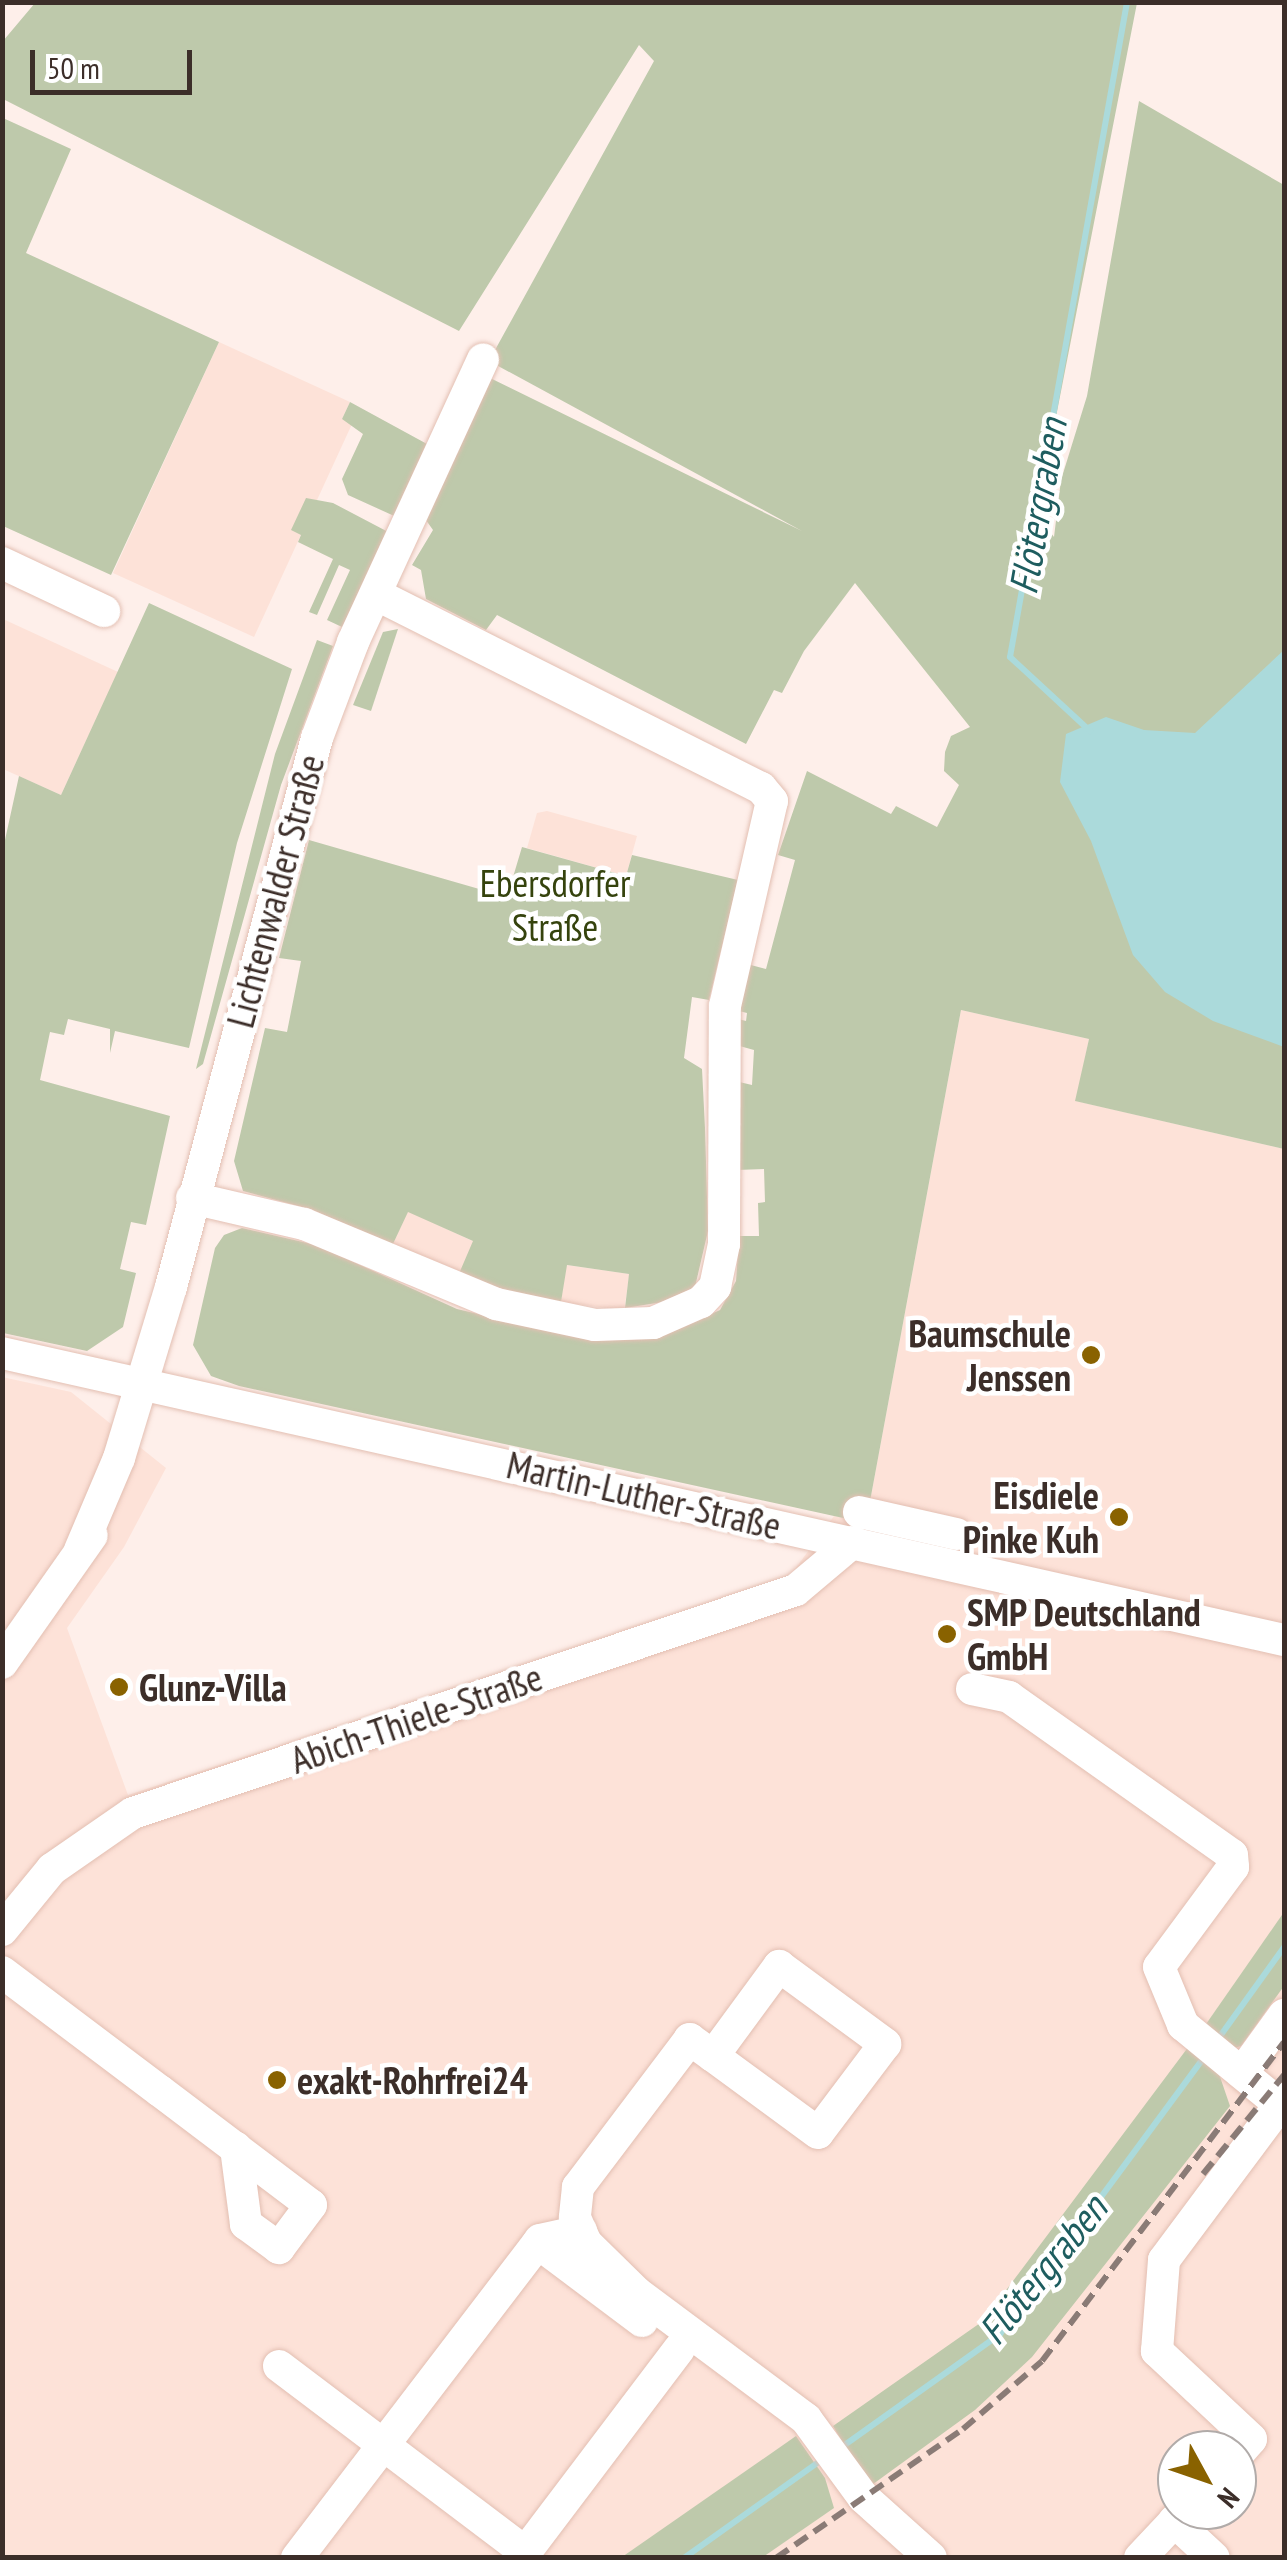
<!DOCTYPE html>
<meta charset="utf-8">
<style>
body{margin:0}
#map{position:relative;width:1287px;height:2560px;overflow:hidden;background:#feefea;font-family:"PT Sans Narrow",sans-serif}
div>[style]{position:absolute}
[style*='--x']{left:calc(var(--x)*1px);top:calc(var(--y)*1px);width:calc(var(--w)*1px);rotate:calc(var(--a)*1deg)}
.built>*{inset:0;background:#fde2d8;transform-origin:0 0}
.green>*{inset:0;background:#bec9ab}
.water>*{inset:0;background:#abdadb}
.stream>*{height:6px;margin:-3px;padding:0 3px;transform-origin:3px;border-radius:3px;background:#abdadb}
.roads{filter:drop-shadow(0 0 2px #e3bfb2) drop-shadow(0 0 2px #e3bfb2)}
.minor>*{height:32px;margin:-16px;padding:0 16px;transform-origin:16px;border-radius:16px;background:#fff}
.rail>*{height:6px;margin-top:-3px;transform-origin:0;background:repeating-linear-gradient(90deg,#8a7b76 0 15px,transparent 0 23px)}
.dots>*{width:28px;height:28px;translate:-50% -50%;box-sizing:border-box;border:5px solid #fff;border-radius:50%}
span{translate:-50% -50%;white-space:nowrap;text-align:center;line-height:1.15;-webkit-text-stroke:9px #fff;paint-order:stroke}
.park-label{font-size:38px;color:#35430d}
.street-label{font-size:38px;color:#3c2e29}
.poi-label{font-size:38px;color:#3c2e29;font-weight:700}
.right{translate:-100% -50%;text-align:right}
.left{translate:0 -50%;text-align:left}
.water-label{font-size:40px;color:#1e5d5f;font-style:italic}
.frame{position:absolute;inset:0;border:5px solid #3c2e29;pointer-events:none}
.north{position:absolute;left:1157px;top:2430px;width:100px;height:100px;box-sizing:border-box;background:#fff;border:2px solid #b1aba9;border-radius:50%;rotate:130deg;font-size:28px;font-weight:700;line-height:40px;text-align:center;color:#3c2e29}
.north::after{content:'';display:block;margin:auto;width:35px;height:45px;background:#896200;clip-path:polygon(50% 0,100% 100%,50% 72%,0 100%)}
.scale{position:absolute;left:30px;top:50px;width:162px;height:45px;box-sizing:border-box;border:5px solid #3c2e29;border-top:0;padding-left:12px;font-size:30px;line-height:35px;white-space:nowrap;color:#3c2e29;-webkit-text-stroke:8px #fff;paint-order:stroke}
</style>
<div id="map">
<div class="built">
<div style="clip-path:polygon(219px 342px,350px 402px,342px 419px,352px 424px,254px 637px,113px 573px)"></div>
<div style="clip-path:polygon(3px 619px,118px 672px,61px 795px,3px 769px)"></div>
<div style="clip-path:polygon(547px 811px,637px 836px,626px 876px,527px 848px,537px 813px)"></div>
<div style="clip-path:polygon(evenodd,961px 1010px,1089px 1039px,1076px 1101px,1284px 1149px,1284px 2557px,3px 2557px,2px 1377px,71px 1392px,166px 1468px,124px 1547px,67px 1628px,128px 1795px,787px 1580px,834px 1516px,866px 1523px,961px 1010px,1177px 2450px,1237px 2450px,1237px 2510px,1177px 2510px,1177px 2450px)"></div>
<div style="left:408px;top:1211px;width:73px;height:38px;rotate:25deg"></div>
<div style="left:566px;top:1265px;width:64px;height:37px;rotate:8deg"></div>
</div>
<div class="green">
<div style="clip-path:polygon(35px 3px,1137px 3px,1037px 514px,1054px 537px,1061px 480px,1087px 396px,1139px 101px,1284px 185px,1284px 1149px,1075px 1101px,1089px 1039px,961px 1010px,866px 1523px,239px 1386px,211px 1376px,193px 1345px,215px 1248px,224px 1235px,242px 1228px,316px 1245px,457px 1309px,593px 1341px,658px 1338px,720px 1310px,736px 1281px,739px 1236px,759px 1236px,758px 1203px,765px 1202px,764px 1169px,737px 1170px,735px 1081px,752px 1085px,754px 1050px,736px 1045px,738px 1019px,746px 1021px,747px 1013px,739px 1011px,747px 964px,766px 969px,795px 860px,778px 855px,807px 771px,891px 814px,896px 806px,937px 827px,959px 785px,944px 771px,945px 752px,951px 736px,970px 727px,855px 583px,804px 651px,782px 693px,774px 690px,746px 744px,497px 615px,486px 630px,426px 599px,421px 570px,412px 565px,433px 530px,421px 513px,486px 376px,802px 531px,489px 361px,654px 61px,639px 45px,459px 331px,3px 99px,3px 41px)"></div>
<div style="clip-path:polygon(3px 118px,71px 149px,26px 253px,219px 342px,111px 575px,3px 526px)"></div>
<div style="clip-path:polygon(350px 402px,427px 444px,403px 520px,348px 495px,342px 479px,363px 434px,342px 419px)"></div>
<div style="clip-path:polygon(306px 498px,333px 503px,392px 534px,342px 627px,327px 620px,350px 570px,339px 565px,317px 615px,309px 612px,333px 559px,298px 542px,301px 535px,291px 530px)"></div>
<div style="clip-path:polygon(149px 603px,292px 669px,237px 843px,189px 1048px,115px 1031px,110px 1053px,110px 1029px,68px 1019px,64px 1035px,50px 1032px,40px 1080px,170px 1116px,146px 1225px,131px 1222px,120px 1269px,136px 1273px,123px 1327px,87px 1351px,3px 1333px,3px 849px,19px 776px,61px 795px)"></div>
<div style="clip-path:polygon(398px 629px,371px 711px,353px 705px,383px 632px)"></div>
<div style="clip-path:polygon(317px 640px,333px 646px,281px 785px,203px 1064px,196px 1069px,275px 754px)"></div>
<div style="clip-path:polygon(309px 840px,507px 897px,522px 847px,626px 876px,632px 855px,738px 880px,709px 1000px,692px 997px,684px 1058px,702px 1069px,705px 1128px,708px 1231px,695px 1287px,663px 1302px,625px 1308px,629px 1274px,567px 1265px,561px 1302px,517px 1293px,458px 1276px,473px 1241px,408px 1212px,392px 1246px,313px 1210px,243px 1191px,234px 1161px,265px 1028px,287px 1032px,301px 961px,279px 958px)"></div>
<div style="clip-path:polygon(1284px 1912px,1284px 1986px,1241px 2046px,1231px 2049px,1204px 2027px)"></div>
<div style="clip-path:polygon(1189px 2046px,1217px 2068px,1230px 2106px,1032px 2357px,975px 2410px,869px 2487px,833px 2426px,983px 2321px)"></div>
<div style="clip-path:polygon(796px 2436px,825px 2478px,834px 2508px,763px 2557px,622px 2557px)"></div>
</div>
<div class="water">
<div style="clip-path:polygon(1284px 650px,1284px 1047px,1213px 1021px,1165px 992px,1133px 955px,1091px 841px,1060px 782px,1066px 734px,1106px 717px,1144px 730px,1195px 733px)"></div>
</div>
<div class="stream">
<div style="--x:1090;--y:731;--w:109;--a:-137.2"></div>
<div style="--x:1010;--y:657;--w:665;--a:-79.87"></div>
<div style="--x:1218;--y:2039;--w:113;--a:-54.3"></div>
<div style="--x:839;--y:2449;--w:198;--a:-35.5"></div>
<div style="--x:1000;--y:2334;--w:344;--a:-53.6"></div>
<div style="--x:684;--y:2558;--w:172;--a:-35.5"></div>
</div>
<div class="roads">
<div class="minor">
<div style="--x:2;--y:563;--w:113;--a:25.2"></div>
<div style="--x:192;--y:1198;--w:115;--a:13.1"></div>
<div style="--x:304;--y:1224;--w:208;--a:22.6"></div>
<div style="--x:496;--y:1304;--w:101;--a:12"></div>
<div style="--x:595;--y:1325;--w:58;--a:-2"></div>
<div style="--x:653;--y:1323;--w:52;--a:-23.6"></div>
<div style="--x:701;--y:1302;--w:21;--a:-47"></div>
<div style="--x:715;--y:1287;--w:44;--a:-78.2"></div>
<div style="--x:724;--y:1244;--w:238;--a:-89.8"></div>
<div style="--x:725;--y:1006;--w:210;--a:-77.1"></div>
<div style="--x:772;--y:801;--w:17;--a:-130"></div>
<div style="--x:761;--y:788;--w:431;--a:-153.3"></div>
<div style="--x:2;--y:1353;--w:1314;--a:12.62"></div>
<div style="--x:859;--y:1512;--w:100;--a:12.7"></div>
<div style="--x:80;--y:1550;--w:100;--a:-67"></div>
<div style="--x:119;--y:1458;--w:179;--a:-73.1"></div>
<div style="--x:171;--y:1287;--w:568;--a:-75.11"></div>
<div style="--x:317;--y:738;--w:103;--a:-69.4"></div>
<div style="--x:353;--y:642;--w:311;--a:-65.3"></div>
<div style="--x:2;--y:1663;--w:156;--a:-54.9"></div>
<div style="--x:972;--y:1689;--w:38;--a:12"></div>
<div style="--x:1009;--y:1697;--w:273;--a:35.3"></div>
<div style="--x:1232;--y:1855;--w:12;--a:85"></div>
<div style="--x:1233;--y:1867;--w:124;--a:126.5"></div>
<div style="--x:1159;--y:1967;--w:63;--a:67.5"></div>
<div style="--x:1183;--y:2025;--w:131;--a:39.4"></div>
<div style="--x:2;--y:1930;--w:79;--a:-50.7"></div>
<div style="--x:52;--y:1869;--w:98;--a:-34.7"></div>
<div style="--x:133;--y:1813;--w:699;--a:-18.59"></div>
<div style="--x:796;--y:1590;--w:75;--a:-40.1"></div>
<div style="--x:779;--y:1966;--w:132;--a:36.3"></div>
<div style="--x:885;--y:2044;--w:111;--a:127"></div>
<div style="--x:818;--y:2133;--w:130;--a:-143.7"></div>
<div style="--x:713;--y:2056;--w:112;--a:-53.7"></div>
<div style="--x:2;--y:1972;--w:198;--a:37"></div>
<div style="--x:160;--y:2091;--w:189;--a:37.1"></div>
<div style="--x:311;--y:2205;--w:54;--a:126.7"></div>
<div style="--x:279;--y:2248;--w:41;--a:-144"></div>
<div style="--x:246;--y:2224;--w:77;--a:-97.5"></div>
<div style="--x:713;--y:2056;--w:29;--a:-144"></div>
<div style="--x:690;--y:2039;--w:186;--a:127.1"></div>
<div style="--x:578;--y:2187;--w:31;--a:96"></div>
<div style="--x:575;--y:2218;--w:27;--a:66"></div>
<div style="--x:586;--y:2243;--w:71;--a:44.4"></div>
<div style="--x:637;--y:2293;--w:211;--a:36.7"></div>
<div style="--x:806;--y:2419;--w:97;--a:53.8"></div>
<div style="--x:863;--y:2497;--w:91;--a:41.9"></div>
<div style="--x:1242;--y:2073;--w:72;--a:-54.1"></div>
<div style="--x:538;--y:2243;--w:130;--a:36.9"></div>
<div style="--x:279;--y:2366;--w:308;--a:37.1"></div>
<div style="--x:1237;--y:2455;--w:21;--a:-49"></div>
<div style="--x:1251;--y:2439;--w:129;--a:-136.9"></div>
<div style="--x:1157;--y:2351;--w:91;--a:-85.6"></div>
<div style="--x:1164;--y:2260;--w:201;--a:-53.3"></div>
<div style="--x:1174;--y:2521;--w:54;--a:42.8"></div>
<div style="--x:297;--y:2558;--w:400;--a:-52.6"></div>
<div style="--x:540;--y:2240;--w:42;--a:-12.4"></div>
<div style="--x:521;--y:2558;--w:262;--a:-52.9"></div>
<div style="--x:1140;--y:2558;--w:66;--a:-46.8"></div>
</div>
</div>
<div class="rail">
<div style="--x:1203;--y:2174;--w:128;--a:-50.7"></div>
<div style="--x:776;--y:2558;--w:227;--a:-34.6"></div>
<div style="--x:963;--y:2429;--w:104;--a:-40.7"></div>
<div style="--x:1042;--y:2361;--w:400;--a:-52.8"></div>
</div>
<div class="dots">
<div style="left:1091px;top:1355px;background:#896200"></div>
<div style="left:1119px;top:1517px;background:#896200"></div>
<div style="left:947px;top:1634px;background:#896200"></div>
<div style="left:119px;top:1687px;background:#896200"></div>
<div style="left:277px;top:2080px;background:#896200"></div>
</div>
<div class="park-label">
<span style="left:555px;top:905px">Ebersdorfer<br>Straße</span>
</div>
<div class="street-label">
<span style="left:275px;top:891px;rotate:-75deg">Lichtenwalder Straße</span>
<span style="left:644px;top:1495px;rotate:13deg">Martin-Luther-Straße</span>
<span style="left:416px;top:1718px;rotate:-19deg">Abich-Thiele-Straße</span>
</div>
<div class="poi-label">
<span class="right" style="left:1071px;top:1355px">Baumschule<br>Jenssen</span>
<span class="right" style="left:1099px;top:1517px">Eisdiele<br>Pinke Kuh</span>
<span class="left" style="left:967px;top:1634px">SMP Deutschland<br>GmbH</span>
<span class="left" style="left:139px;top:1687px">Glunz-Villa</span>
<span class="left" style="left:297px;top:2080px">exakt-Rohrfrei24</span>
</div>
<div class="water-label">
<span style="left:1037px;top:506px;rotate:-80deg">Flötergraben</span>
<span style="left:1042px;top:2269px;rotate:-51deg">Flötergraben</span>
</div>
<div class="frame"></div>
<div class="north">N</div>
<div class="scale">50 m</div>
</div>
